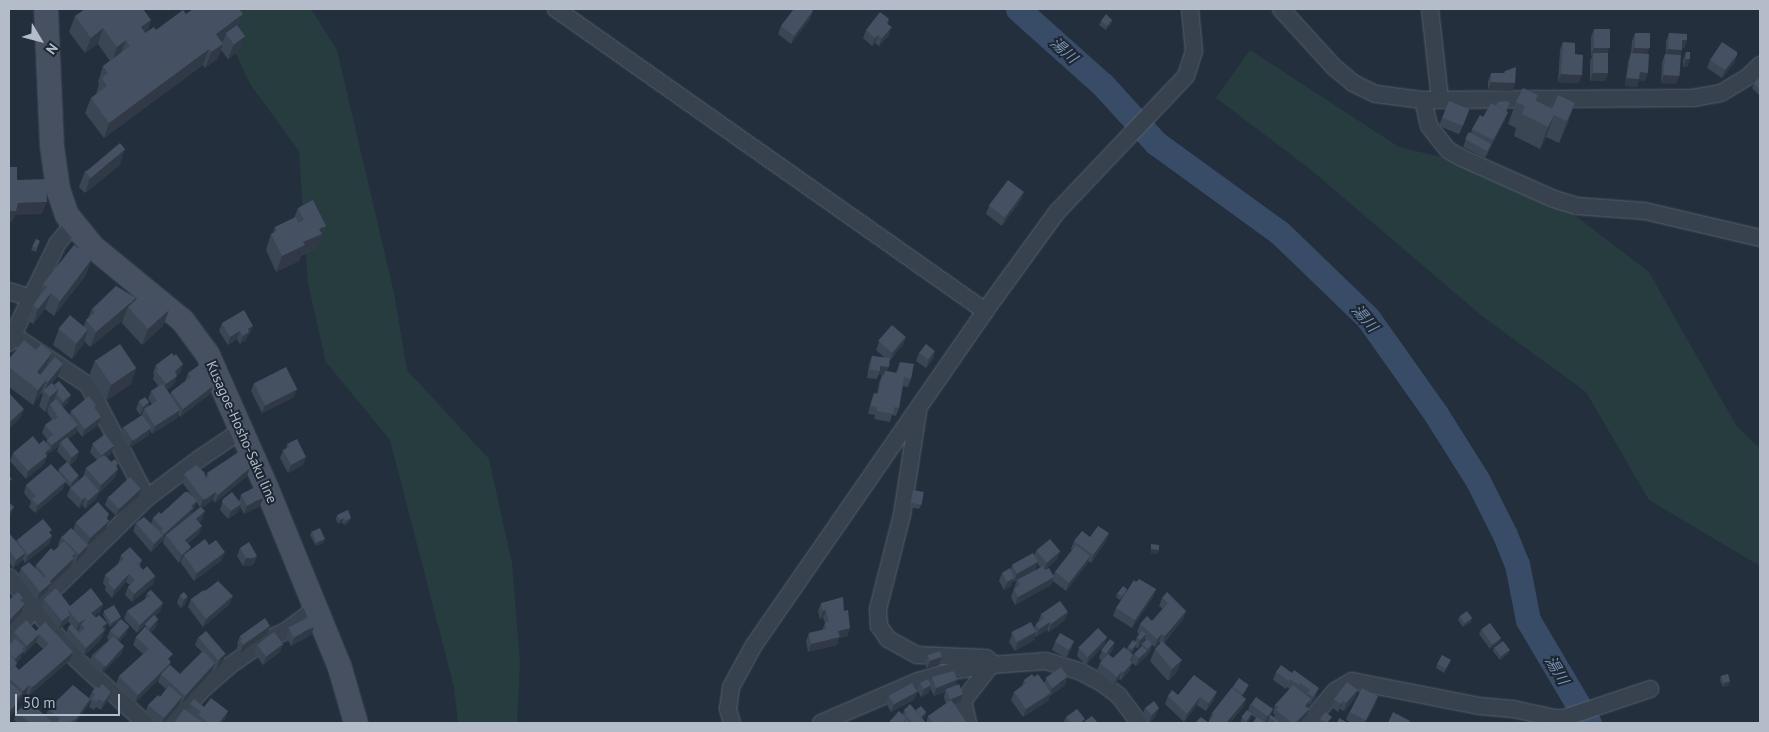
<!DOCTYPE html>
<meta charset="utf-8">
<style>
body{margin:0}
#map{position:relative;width:1769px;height:732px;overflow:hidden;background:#242f3e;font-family:"PT Sans","Noto Sans JP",sans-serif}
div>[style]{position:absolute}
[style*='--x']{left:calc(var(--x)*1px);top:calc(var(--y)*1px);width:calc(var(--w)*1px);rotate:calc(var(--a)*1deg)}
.green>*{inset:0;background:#263c3f}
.river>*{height:25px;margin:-12.5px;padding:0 12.5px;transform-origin:12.5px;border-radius:12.5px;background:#394c67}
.roads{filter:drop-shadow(0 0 1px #565f6c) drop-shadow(0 0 1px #565f6c)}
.street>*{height:16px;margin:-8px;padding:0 8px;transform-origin:8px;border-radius:8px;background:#38414e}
.secondary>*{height:22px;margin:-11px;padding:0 11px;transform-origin:11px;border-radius:11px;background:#465061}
.wall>*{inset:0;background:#3b4654;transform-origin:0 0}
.shaded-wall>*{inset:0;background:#303945}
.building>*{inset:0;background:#455162;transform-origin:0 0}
span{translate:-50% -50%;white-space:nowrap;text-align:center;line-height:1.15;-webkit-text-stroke:4px #1d2633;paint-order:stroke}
.street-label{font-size:14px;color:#b4bcc9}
.water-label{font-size:15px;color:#7c92b1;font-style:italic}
.frame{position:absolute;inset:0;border:10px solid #b4bcc9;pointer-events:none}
.north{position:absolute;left:15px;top:15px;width:50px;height:50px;-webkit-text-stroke:4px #1d2633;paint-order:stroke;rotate:127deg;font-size:14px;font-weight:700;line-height:20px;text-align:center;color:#b4bcc9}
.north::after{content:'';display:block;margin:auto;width:18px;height:22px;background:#b4bcc9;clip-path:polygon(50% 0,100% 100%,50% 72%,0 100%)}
.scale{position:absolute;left:15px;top:694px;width:105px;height:22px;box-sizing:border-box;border:2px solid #b4bcc9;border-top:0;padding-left:6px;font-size:15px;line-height:18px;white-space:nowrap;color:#b4bcc9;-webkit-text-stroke:4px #1d2633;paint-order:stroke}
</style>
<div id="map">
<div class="green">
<div style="clip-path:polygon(215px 9px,311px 9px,337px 50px,394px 293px,407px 370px,489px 459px,512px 563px,520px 663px,517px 723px,458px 723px,454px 687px,390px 440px,326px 362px,308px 284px,299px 151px,250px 84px)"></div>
<div style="clip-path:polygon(1250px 50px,1399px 147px,1487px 168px,1564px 207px,1649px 272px,1737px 427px,1760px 448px,1760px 566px,1649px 500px,1586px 392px,1482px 316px,1310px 169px,1216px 98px)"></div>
</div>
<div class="river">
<div style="--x:1018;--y:9;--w:114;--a:41.8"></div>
<div style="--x:1103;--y:85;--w:79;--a:47.6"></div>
<div style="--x:1156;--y:143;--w:153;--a:36"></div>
<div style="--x:1280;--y:233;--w:122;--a:44"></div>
<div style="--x:1368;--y:318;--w:118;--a:54.7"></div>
<div style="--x:1436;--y:414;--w:79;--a:57.9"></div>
<div style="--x:1478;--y:481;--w:60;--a:63.4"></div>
<div style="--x:1505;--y:535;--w:31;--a:68"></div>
<div style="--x:1517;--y:564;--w:57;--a:78.9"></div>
<div style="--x:1528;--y:620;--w:120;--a:59.4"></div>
</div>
<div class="roads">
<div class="street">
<div style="--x:556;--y:9;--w:525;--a:35.14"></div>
<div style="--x:1281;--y:9;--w:79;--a:47.6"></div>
<div style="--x:1334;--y:67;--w:25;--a:40"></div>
<div style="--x:1353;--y:83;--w:25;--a:26"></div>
<div style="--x:1376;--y:94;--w:47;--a:7.3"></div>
<div style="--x:1423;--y:100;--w:270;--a:-0.4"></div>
<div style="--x:1693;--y:98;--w:28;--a:-10"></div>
<div style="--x:1721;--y:93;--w:33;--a:-31"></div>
<div style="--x:1749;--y:76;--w:16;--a:-45"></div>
<div style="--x:1430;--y:9;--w:91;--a:83.7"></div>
<div style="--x:1423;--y:100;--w:27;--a:77"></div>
<div style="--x:1429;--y:126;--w:31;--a:52"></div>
<div style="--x:1448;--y:150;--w:16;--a:30"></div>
<div style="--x:1462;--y:158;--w:101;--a:24"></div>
<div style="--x:1554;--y:199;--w:24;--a:17"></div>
<div style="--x:1577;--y:206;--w:68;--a:4.2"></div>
<div style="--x:1645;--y:211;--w:118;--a:13.2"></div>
<div style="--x:9;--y:291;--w:23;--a:18"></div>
<div style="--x:13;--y:335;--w:90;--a:33.7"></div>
<div style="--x:88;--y:385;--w:127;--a:62.4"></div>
<div style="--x:9;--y:343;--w:110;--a:-64.1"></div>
<div style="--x:57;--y:244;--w:26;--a:-51"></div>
<div style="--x:918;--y:412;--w:104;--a:98.8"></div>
<div style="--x:902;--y:515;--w:97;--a:104.3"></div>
<div style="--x:878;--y:609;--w:17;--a:87"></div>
<div style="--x:879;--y:626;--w:16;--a:55"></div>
<div style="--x:888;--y:639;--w:33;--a:29"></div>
<div style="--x:917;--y:655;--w:69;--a:2.5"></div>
<div style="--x:986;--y:658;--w:5;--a:37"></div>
<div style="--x:990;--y:661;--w:4;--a:76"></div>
<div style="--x:991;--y:665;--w:46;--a:127.9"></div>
<div style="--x:963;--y:701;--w:23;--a:77"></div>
<div style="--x:9;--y:577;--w:106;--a:50.7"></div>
<div style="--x:76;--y:659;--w:94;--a:42.8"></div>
<div style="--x:9;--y:638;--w:38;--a:-49"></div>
<div style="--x:34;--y:609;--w:158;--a:-44.5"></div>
<div style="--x:147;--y:498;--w:65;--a:-36.9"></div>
<div style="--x:199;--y:459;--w:52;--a:-34"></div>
<div style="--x:172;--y:723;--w:46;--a:-47.6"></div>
<div style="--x:203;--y:689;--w:35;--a:-41"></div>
<div style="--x:229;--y:666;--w:47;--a:-34.7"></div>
<div style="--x:268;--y:639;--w:20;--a:-24"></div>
<div style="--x:286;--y:631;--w:36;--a:-37"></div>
<div style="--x:732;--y:723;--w:15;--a:-106"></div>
<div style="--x:728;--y:709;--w:22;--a:-82"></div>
<div style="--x:731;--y:687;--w:48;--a:-61.3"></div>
<div style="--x:754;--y:645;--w:406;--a:-55.3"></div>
<div style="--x:985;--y:311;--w:122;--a:-54"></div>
<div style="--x:1057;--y:212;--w:187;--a:-46.5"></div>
<div style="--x:1186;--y:76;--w:26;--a:-72"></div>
<div style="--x:1194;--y:51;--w:42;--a:-95.4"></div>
<div style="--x:821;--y:723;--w:106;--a:-23.4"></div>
<div style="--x:918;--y:681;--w:41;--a:-15.8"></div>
<div style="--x:957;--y:670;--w:34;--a:-8"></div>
<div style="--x:991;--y:665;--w:55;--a:-4.2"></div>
<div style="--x:1046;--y:661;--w:37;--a:17"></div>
<div style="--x:1081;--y:672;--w:24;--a:28"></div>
<div style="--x:1102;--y:683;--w:21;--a:37"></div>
<div style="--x:1119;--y:696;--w:34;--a:53"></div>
<div style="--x:1308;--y:723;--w:42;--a:-49.8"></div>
<div style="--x:1335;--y:691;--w:20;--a:-30"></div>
<div style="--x:1352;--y:681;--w:129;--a:11.1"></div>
<div style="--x:1479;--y:706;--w:34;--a:5"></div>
<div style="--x:1513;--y:709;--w:43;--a:12.1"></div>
<div style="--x:1555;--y:718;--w:9;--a:0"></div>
<div style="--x:1564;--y:718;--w:91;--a:-18.6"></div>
</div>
<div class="secondary">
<div style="--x:46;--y:9;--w:137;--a:87.5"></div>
<div style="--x:52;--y:146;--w:43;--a:82.1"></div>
<div style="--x:58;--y:189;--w:28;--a:71"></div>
<div style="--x:67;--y:215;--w:41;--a:50.9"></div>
<div style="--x:93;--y:247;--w:117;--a:39.4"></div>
<div style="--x:183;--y:321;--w:42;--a:53.7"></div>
<div style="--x:208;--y:355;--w:146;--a:66.2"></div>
<div style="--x:267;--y:489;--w:193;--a:67.8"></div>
<div style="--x:340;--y:668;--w:57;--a:73.8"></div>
</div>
</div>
<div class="wall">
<div style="clip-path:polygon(791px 9px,811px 9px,810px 19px,791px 44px,778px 34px,781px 26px,793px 10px)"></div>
<div style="clip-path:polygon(186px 14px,238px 27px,239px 51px,228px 59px,221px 50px,217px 59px,205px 68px,203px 65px,104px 138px,85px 113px,91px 98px,96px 94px,99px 84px,98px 82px,103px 66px,110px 61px,98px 44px,85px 53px,69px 32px,75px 16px,151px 20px,147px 32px,156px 30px)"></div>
<div style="clip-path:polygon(889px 19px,888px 24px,889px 35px,879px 46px,875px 43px,872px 46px,863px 38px,866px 30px)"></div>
<div style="clip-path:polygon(1112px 20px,1111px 24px,1106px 30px,1099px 25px,1101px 21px)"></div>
<div style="clip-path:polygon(1594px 29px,1608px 53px,1608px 73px,1605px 81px,1590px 81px,1590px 61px,1592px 56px,1591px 56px,1591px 37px)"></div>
<div style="clip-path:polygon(1635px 33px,1649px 49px,1647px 53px,1645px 81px,1639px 80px,1637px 87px,1625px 86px,1628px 61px,1631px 53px,1632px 41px)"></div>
<div style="clip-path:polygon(1669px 33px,1687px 40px,1684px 48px,1682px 48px,1680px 55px,1676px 84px,1661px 83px,1662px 62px,1665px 54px,1666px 54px,1666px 41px)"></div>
<div style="clip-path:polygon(1563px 42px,1575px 54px,1579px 83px,1558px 82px,1560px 50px)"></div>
<div style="clip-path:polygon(1686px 52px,1690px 59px,1687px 67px,1683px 67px,1683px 60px)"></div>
<div style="clip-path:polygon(1737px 55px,1734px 63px,1722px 78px,1707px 68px,1710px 60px)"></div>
<div style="clip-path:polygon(1505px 71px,1513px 91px,1488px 90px,1488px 81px,1491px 73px,1504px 73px)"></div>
<div style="clip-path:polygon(1760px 81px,1760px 96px,1752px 88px,1754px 84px)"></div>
<div style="clip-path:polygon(1538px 95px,1536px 101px,1552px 109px,1575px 103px,1567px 125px,1559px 143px,1546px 137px,1540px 149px,1514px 136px,1516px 128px,1508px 124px,1516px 102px)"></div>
<div style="left:1449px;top:101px;width:22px;height:27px;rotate:22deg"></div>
<div style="clip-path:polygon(1496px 105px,1509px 107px,1506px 111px,1508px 112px,1505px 120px,1485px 158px,1463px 147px,1466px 139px,1471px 133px,1472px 129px)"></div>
<div style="clip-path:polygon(120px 165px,85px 193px,79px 187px,85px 171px)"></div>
<div style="clip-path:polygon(1021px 200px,1002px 226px,986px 214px,989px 206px)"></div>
<div style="clip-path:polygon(298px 208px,326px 226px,321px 242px,318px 243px,316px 249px,301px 256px,299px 261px,276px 272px,266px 250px,271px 234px,273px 233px,275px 227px,294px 218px)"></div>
<div style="clip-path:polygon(36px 239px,40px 241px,36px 252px,31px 250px)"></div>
<div style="clip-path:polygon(86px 275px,54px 316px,45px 309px,33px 324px,27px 320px,33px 305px,38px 298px,43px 284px)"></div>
<div style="clip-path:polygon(136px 300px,163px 326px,142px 345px,122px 323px,123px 320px,90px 347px,84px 341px,83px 345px,72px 359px,53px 345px,59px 329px,84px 326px,86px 320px,88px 318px,92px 309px)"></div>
<div style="clip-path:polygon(222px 323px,250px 334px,248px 335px,246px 340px,240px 344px,237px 339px,228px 345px,219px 331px)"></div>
<div style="clip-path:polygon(906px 337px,903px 345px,889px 361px,887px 371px,896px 373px,900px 362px,911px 379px,908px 387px,903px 386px,899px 408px,896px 416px,892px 415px,890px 422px,874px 419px,875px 415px,868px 414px,871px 401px,874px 393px,877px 394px,879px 383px,882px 375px,883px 375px,879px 374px,877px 379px,867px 378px,869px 364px,872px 356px,885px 358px,876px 350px,879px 342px)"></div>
<div style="clip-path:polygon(36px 350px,52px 353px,47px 366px,63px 364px,58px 376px,51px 384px,68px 403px,63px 407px,69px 415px,71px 411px,96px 405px,95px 408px,101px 417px,98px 425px,82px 437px,77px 430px,76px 433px,68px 439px,76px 460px,70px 465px,78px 480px,70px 487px,65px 482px,63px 489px,35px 513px,29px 507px,31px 502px,24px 493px,26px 485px,58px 472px,59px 469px,67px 462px,57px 451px,59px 446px,49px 453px,48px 452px,44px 464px,26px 479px,10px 461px,13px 453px,39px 444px,46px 443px,47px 439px,42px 433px,45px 425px,52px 420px,47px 412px,48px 409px,45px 412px,39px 406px,43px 394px,42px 393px,40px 395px,33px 405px,9px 387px,9px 359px)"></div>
<div style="clip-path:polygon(935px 351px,933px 359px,926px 368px,916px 361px,919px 353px)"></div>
<div style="clip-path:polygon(174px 356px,183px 364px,180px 372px,177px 375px,174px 384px,167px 390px,170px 395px,171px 392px,185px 381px,188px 373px,205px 367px,204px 369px,211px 383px,210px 394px,180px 417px,178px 414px,177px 418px,152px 434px,150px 430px,148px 436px,129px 448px,120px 435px,123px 427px,142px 415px,143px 412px,140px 415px,136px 409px,139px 401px,149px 402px,148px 407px,152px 404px,148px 399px,151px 391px,158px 386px,153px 379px,154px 375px,153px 373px,156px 365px)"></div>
<div style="clip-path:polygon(95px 360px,136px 368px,131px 384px,106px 401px,89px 376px)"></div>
<div style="clip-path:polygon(254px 383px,294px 397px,262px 413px,251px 391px)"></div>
<div style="clip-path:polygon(93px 444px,111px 454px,107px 457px,111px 462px,118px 463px,117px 467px,118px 469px,115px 477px,99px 493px,96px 499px,85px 509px,83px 505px,79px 508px,67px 496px,70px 488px,83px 477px,86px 468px,97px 460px,90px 452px)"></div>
<div style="clip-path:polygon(287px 444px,303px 465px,288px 473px,280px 458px,283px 450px,286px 449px)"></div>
<div style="clip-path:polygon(evenodd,207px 473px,247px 476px,215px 503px,213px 500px,203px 507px,202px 507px,202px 520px,199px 522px,199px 534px,188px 543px,190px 550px,209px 545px,222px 560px,194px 581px,181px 563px,181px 561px,179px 563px,163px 543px,164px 539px,161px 542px,160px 542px,160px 543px,151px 552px,133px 531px,136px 523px,151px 524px,153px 518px,161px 514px,192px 496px,182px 482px,184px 474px,206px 477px,207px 473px,196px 502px,200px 507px,190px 515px,192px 511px,194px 509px,196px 502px)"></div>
<div style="clip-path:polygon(141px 489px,138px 497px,116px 516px,105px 505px,108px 497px)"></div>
<div style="clip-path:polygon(913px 490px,921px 505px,919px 509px,909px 507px)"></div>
<div style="clip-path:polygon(241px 495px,260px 506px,244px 514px,240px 507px,238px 512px,228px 519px,220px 510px,223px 499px,239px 501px)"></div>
<div style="clip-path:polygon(348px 510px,349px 522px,344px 525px,342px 522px,338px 524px,336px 519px,337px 515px)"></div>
<div style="clip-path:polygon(109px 514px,107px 519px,109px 521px,106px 529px,88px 545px,85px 553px,75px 563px,73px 561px,71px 566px,49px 587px,48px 591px,37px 600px,18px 576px,21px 568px,35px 568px,36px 565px,59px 546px,58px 545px,61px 537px,73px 530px,76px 522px)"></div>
<div style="clip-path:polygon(312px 531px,325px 539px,323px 543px,316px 546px,310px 535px)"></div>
<div style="clip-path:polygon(50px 533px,52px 536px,49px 544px,25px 563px,23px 559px,22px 561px,13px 568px,9px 562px,9px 535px,16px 541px,17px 540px)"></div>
<div style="clip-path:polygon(1109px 533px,1106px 541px,1091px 563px,1088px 561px,1087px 564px,1066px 591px,1053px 581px,1051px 585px,1015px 605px,1011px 597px,1017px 580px,1041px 568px,1037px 563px,1035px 570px,1014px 582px,1013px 580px,1011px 586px,1004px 590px,999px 581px,1002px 573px,1011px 569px,1012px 565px,1034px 556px,1036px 551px,1060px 551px,1057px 559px,1045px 570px,1053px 576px,1055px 572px,1072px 550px,1071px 549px,1074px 541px,1090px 537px)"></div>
<div style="clip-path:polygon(240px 548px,254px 564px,250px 566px,243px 566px,237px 556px)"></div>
<div style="clip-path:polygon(121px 555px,142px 560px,140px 566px,143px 570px,155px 576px,153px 584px,132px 602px,125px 595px,128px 587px,130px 585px,126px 582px,112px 598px,105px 590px,106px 587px,103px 583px,105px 575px,118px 564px)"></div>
<div style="clip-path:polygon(1136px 582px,1156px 589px,1153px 597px,1132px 628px,1113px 616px,1116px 608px,1125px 594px,1120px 600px,1116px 597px,1117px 593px,1127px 589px,1126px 593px)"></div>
<div style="clip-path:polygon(205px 591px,230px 604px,203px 627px,188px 607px,191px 599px)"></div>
<div style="clip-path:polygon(184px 592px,185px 605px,181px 608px,177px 603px,180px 595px)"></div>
<div style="clip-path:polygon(147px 593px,163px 603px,160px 611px,155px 616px,158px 619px,156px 627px,151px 632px,170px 661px,170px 665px,180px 674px,202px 652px,195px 645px,198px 637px,223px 662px,216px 669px,214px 666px,212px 671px,182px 704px,180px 702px,179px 705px,164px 723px,157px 723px,145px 713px,148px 705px,160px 697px,166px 689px,158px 682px,159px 679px,135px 703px,116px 684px,119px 676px,143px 654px,133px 645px,136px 637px,145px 627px,147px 623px,137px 633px,124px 619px,127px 611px,145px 599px)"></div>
<div style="clip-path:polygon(1162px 598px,1186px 611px,1183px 619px,1164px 643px,1177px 672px,1168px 681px,1150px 661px,1155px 649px,1161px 643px,1159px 642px,1155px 647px,1152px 645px,1150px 652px,1136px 666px,1131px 662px,1134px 654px,1141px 647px,1142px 644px,1146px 640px,1144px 638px,1143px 642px,1138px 648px,1135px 647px,1132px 654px,1133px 655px,1131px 662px,1132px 663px,1129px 671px,1121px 680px,1119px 679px,1114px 685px,1097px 671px,1100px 663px,1102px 661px,1099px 658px,1102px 650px,1112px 651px,1109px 655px,1113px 658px,1127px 649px,1128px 646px,1135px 642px,1137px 637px,1139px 634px,1137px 632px,1140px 624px,1152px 621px,1163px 609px,1159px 606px)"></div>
<div style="clip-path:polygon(44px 599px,70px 606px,103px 604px,100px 612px,94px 616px,107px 623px,102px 638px,84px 656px,65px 636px,68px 628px,71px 625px,68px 621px,67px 623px,59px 629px,41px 607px)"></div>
<div style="clip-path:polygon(821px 603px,844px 611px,850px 628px,847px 636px,839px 638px,837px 645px,808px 652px,806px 641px,809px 633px,822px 630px,825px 623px,823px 618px,820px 619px,818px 611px)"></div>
<div style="clip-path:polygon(104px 611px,121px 617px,119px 620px,129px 626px,126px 634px,119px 642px,124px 646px,121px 654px,101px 674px,89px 663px,92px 655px,109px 640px,107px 638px,110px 630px,119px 621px,110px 627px,103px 615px)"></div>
<div style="clip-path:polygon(1041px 614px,1065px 620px,1049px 632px,1047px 630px,1036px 637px,1035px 635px,1034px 640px,1015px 651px,1009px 642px,1012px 634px,1034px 628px,1036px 624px,1038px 622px)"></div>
<div style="clip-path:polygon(1460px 616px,1471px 622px,1463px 627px,1458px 620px)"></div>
<div style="clip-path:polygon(289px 628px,311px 635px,291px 646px,286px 636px)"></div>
<div style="clip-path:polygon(1481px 630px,1500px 642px,1490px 649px,1479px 634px)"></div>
<div style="clip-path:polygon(evenodd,36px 631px,73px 652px,70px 660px,32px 693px,29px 695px,26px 693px,20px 699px,16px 705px,14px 711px,9px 717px,9px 645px,13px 642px,11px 640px,14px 632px,36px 631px,36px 642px,43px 649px,19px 670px,16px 667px,17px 662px,21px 658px,23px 652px,24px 654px,36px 642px)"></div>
<div style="clip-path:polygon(267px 634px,240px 653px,237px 648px,238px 645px,237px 644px,240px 636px)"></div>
<div style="clip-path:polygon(1107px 637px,1104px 645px,1086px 665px,1077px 656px,1079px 648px)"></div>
<div style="clip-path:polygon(1074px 641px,1071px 649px,1066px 658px,1052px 650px,1055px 642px)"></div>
<div style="clip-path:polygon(257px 644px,283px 644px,280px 652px,263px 665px,254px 652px)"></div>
<div style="clip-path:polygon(1494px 647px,1510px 650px,1508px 654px,1500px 660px,1493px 651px)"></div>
<div style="clip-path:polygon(928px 655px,939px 665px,927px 669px,925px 663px)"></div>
<div style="clip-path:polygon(1451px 660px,1444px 673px,1436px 668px,1437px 664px)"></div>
<div style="clip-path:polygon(1276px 672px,1292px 673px,1316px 696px,1310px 705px,1309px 704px,1306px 717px,1300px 723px,1267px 723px,1268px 719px,1266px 723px,1256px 718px,1251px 715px,1248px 723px,1240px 723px,1242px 717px,1248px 711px,1250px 704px,1274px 717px,1275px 715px,1273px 713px,1275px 705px,1290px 689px,1287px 687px,1286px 689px,1273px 680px)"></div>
<div style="clip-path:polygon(1194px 675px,1214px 700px,1206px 711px,1197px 705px,1184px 722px,1165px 704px,1168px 696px,1178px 695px)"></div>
<div style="clip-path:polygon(1721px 676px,1730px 681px,1729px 685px,1723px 687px,1720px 680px)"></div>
<div style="clip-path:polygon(932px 677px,956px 685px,960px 702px,954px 704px,967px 723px,889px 723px,890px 721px,903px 714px,904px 710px,916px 710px,926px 712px,925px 716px,922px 719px,926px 723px,928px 716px,946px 704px,944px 697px,945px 692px,934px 696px,930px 688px,929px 693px,921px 697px,918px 691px,920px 683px,930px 682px)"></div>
<div style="clip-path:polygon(1034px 677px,1044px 683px,1046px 679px,1065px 685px,1049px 697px,1048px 701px,1023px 717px,1011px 700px,1014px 692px,1022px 686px,1024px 680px)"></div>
<div style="clip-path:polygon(1232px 687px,1247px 689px,1242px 696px,1246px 699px,1243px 707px,1230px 723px,1195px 723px,1208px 723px,1212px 713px)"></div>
<div style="clip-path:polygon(92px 692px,108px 700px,101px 710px,96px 707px,94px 710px,89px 707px,91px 701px,90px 701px,87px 707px,75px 723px,18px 723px,14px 720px,17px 712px,46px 716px,48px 709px,89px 698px)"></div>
<div style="clip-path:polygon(917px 692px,914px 700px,891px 712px,886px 703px,889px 695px)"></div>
<div style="clip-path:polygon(1355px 698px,1344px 711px,1340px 709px,1338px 712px,1332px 707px,1334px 699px)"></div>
<div style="clip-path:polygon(190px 704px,204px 707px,228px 711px,225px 719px,222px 723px,174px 723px,187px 711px)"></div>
<div style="clip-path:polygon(1375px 705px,1365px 723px,1352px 723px,1346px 720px,1349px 712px)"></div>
<div style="clip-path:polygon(1145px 708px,1156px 716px,1149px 723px,1142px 716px)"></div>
<div style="clip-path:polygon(1066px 717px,1084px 722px,1098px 723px,1066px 723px,1064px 721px)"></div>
<div style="clip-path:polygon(1320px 719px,1329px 723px,1319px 723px)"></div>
</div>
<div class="shaded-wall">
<div style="clip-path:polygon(813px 11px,810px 19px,791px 44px,794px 36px)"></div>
<div style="clip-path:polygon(243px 14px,238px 30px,226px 33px,224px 40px,210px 50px,216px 34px)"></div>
<div style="clip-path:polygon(151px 20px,146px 35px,141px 27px)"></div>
<div style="clip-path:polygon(1112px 20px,1111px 24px,1106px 30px,1107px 26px)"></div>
<div style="clip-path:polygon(892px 27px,889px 35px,879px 46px,882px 38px)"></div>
<div style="clip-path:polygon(103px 28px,98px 44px,85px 53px,91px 38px)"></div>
<div style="clip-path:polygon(878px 35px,875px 43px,872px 46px,875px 38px)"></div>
<div style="clip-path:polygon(245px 36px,239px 51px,228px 59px,234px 44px)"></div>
<div style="clip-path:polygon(126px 40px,120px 56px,112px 62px,117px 47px)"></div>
<div style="clip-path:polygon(1682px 40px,1687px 40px,1684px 48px,1679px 48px)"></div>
<div style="clip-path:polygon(223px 44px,217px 59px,205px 68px,211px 52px)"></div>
<div style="clip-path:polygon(1594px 48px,1609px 48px,1607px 56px,1593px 53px,1592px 56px,1591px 56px)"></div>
<div style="clip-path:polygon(1634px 48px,1649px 49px,1646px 57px,1631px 56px)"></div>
<div style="clip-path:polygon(209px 49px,203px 65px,104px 138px,109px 123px)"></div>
<div style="clip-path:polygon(1668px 49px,1682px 50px,1679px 58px,1665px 57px)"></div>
<div style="clip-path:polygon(1737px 55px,1734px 63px,1722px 78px,1725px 70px)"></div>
<div style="clip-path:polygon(1686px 59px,1690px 59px,1687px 67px,1683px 67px)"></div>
<div style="clip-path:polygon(1640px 72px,1648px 73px,1645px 81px,1639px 80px,1637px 87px,1625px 86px,1627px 78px)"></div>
<div style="clip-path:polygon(1593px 73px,1608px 73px,1605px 81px,1590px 81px)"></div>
<div style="clip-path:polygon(1561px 74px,1582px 75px,1579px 83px,1558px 82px)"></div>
<div style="clip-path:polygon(1664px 75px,1679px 76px,1676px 84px,1661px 83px)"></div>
<div style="clip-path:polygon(1491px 82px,1515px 83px,1513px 91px,1488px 90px)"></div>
<div style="clip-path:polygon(1575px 103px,1567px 125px,1559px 143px,1567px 121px)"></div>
<div style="clip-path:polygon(1508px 112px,1505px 120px,1490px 148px,1493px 140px)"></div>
<div style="clip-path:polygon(1554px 115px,1546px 137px,1540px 149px,1548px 127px)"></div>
<div style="clip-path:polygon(125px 149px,120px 165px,85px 193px,90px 178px)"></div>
<div style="clip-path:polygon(1024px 192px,1021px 200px,1002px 226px,1005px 218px)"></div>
<div style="clip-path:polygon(47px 202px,42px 214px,15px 215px,12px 222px,9px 223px,9px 211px,18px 203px)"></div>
<div style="clip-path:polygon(326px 226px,321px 242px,318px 243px,316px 249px,301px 256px,299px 261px,276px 272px,282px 256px,303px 242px,319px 229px)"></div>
<div style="clip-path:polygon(92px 259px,86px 275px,54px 316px,60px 301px)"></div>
<div style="clip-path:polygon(51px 293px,45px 309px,33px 324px,38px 309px)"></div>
<div style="clip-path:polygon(136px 298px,132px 311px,128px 307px,123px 320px,90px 347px,96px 332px)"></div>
<div style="clip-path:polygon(169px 310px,163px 326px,142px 345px,148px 329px)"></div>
<div style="clip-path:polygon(253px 326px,250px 334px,248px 335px,246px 340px,240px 344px,243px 336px,248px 329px)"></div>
<div style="clip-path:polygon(88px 330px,83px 345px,72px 359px,77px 343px)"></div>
<div style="clip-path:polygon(240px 331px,237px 339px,228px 345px,230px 337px)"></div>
<div style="clip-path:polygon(906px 337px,903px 345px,890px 361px,893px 353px)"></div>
<div style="clip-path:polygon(935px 351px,933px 359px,926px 368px,929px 360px)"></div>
<div style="clip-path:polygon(52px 353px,46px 368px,40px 376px,37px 372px)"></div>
<div style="clip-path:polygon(63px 364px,58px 376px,45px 391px,45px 390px,48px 382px)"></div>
<div style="clip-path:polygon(183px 364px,180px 372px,172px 379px,175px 371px)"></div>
<div style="clip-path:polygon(880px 366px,889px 367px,886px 375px,885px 371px,883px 375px,879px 374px)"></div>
<div style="clip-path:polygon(136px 368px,131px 384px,106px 401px,111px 385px)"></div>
<div style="clip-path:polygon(177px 376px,174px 384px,163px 393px,166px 384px)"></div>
<div style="clip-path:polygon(46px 380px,40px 395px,33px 405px,38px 390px)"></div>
<div style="clip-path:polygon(213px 386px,210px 394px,180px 417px,183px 409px)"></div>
<div style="clip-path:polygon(297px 389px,294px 397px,262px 413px,265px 405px)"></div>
<div style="clip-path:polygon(58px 390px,52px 406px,50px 404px,48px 409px,45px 412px,50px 397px)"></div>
<div style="clip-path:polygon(71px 395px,68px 403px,60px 410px,63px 402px)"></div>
<div style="clip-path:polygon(149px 402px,146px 410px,144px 409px,143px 412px,140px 415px,143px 407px)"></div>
<div style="clip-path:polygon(24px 409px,21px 417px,9px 429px,9px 423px)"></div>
<div style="clip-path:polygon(180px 410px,177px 418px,152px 434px,155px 426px)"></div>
<div style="clip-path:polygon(101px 417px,98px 425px,82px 437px,85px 429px)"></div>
<div style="clip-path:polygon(78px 425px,76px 433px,61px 444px,60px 443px,59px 446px,49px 453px,52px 445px)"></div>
<div style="clip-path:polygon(151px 428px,148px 436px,129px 448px,132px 440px)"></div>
<div style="clip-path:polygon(114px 446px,111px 454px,99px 463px,102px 455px)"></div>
<div style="clip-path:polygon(50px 448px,44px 464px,26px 479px,28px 471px,45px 453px)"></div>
<div style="clip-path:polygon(79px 452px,76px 460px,69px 465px,72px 457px)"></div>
<div style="clip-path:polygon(306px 457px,303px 465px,288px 473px,291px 465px)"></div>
<div style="clip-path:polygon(250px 468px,247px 476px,215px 503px,218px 495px)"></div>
<div style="clip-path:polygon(118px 469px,115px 477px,99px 493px,96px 499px,85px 509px,88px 501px,99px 491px,101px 485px)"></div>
<div style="clip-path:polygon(79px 476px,78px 480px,70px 487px,72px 483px)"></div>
<div style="clip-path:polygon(66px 481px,63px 489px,35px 513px,38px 505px)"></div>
<div style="clip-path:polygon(141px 489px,138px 497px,116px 516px,119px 508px)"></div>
<div style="clip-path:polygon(216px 492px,213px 500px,203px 507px,200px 508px,203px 499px)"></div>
<div style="clip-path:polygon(85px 497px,83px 505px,79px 508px,82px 500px)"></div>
<div style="clip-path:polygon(263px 498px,260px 506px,244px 514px,247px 506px)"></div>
<div style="clip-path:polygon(197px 501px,190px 516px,166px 535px,164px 539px,161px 542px,164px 534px)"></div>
<div style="clip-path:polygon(241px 504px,238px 512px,228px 519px,231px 511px)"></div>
<div style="clip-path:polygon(14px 507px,11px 515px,9px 518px,9px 513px)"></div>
<div style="clip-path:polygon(205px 511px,202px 520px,193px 527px,196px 519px)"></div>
<div style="clip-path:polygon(344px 518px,342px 522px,338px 524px,340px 520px)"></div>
<div style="clip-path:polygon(351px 518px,349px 522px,344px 525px,346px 521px)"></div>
<div style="clip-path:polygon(109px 521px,106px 529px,87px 546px,90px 538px)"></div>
<div style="clip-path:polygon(202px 526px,199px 534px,183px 548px,185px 540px)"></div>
<div style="clip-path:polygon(1109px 533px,1106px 541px,1091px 563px,1093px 555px)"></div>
<div style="clip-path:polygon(163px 535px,160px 543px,151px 552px,154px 544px)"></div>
<div style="clip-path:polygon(52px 536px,49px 544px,25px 563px,28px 555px)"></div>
<div style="clip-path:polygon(325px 539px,323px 543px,316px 546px,317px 542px)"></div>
<div style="clip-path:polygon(88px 545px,85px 553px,75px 563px,78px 555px)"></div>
<div style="clip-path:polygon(191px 547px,188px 555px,184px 555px,181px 561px,179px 563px,182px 555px)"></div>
<div style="clip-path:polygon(1151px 549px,1159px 550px,1157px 554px,1150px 553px)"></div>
<div style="clip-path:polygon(1060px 551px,1057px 559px,1044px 571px,1047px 563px)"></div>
<div style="clip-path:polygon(225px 552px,222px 560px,194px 581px,197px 573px)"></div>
<div style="clip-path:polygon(25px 553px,22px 561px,13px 568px,16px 560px)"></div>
<div style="clip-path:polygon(75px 553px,72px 560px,74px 558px,71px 566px,49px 587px,48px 591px,37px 600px,40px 592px,49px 584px,50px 581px)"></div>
<div style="clip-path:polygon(257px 556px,254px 564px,250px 566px,243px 566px,246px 558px)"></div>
<div style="clip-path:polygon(1090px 556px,1087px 564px,1066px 591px,1069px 583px)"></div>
<div style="clip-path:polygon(1038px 562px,1035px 570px,1014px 582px,1017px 574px)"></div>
<div style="clip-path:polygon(129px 574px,126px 582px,112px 598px,114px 590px)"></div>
<div style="clip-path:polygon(155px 576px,153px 584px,132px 602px,134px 594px)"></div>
<div style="clip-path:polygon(1054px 577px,1051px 585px,1015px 605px,1018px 597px)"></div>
<div style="clip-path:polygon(1014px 578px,1011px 586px,1004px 590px,1007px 582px)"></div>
<div style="clip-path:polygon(1156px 589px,1153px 597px,1132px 628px,1135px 620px)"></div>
<div style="clip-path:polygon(233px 596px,230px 604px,203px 627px,206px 619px)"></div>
<div style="clip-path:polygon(188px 597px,185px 605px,181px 608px,184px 600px)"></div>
<div style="clip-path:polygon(163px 603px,160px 611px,137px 633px,140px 625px)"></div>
<div style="clip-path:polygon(25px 604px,22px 612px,9px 626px,9px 621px)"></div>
<div style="clip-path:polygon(103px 604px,100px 612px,88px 621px,91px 613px)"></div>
<div style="clip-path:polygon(826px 610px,823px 618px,820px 619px,823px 611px)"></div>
<div style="clip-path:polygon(1186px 611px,1183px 619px,1162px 644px,1165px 636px)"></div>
<div style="clip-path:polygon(1068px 612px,1065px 620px,1049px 632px,1051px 624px)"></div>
<div style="clip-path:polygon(70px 615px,67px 623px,59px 629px,62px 621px)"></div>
<div style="clip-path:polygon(121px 617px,119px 621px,110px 627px,112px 623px)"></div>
<div style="clip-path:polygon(87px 618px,81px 624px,79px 630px,76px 631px,79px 623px)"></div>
<div style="clip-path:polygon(1472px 618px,1471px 622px,1463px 627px,1465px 623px)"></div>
<div style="clip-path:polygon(158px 619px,156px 627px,147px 637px,150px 629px)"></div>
<div style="clip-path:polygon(1050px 622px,1047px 630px,1036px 637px,1039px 629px)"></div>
<div style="clip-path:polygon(107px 623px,102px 638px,84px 656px,86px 648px,102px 627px)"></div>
<div style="clip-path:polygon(129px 626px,126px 634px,116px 646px,119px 638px)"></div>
<div style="clip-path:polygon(270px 626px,267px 634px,240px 653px,243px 645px)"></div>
<div style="clip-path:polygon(314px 627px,311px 635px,291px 646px,294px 638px)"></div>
<div style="clip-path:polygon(850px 628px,847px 636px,839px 638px,837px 645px,808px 652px,811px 644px,838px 631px)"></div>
<div style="clip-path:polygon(1036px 632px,1034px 640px,1015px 651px,1017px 643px)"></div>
<div style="clip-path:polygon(39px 634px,36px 642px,24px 654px,27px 646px)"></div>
<div style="clip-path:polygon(1146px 634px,1143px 642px,1138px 648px,1140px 640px)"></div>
<div style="clip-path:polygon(1162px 634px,1159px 642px,1155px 647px,1157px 639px)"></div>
<div style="clip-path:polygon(1107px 637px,1104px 645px,1086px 665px,1089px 657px)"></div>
<div style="clip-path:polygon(1501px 638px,1500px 642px,1490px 649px,1491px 645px)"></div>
<div style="clip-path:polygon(1074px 641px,1071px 649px,1066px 658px,1069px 650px)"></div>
<div style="clip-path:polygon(1115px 643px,1112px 651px,1104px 662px,1107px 654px)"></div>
<div style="clip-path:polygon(1137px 643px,1134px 651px,1129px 657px,1132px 649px)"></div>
<div style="clip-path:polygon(283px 644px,280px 652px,263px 665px,266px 657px)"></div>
<div style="clip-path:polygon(1152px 644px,1150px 652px,1145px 657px,1148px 649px)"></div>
<div style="clip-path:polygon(124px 646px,121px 654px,101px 674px,104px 666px)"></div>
<div style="clip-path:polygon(24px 647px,22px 652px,24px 650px,21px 658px,12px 667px,15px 659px)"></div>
<div style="clip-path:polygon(1510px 650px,1508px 654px,1500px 660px,1501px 656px)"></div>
<div style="clip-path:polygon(1147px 651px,1144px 659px,1136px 666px,1139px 658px)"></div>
<div style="clip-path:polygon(73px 652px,70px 660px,32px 693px,29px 695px,32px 687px)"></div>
<div style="clip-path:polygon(226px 654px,223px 662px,216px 669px,219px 661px)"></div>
<div style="clip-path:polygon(942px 657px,939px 665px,927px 669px,930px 661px)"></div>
<div style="clip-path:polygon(1182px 660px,1177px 672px,1168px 681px,1172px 669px)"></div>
<div style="clip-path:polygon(171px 662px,168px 670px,161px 674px,159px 679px,135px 703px,138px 695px)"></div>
<div style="clip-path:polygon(215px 663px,212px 671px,182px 704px,185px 696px)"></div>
<div style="clip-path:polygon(1132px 663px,1129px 671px,1121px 680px,1124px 672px)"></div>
<div style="clip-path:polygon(1122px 671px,1119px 679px,1114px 685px,1117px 677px)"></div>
<div style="clip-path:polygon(1068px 677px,1065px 685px,1049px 697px,1048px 701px,1023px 717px,1026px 709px,1050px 693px,1052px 689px)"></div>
<div style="clip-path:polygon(957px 680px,955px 688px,946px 689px,945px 692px,934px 696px,936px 688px)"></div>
<div style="clip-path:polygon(1730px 681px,1729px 685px,1723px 687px,1724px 683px)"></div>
<div style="clip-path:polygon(29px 685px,26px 693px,20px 699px,23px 691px)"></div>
<div style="clip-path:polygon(931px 685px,929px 693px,921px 697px,924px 689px)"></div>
<div style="clip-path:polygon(1319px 688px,1316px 696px,1310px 705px,1313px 697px)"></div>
<div style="clip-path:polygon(1358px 690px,1355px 698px,1344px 711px,1346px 703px)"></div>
<div style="clip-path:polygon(111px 692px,108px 700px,101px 710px,104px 702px)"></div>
<div style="clip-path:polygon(917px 692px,914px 700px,891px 712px,894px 704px)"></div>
<div style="clip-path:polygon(1217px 692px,1214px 700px,1206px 711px,1209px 703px)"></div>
<div style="clip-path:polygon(22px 693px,19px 701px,16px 705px,14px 711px,9px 717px,9px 712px,15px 701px)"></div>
<div style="clip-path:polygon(963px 694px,960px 702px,948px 707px,951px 699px)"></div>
<div style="clip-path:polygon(1378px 696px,1375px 705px,1365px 723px,1364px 723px)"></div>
<div style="clip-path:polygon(182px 697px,179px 705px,164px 723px,162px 723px,164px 718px)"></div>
<div style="clip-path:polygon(1200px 697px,1197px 705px,1184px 722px,1187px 714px)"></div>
<div style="clip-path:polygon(90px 699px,87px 707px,75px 723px,74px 723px,75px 720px)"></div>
<div style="clip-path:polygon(1246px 699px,1243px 707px,1230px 723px,1226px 723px)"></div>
<div style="clip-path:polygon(1311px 699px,1308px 707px,1303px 714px,1305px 706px)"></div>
<div style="clip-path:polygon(1343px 701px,1340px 709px,1338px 712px,1341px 704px)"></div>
<div style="clip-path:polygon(1159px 708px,1156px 716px,1149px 723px,1152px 715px)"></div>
<div style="clip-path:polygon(1273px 709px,1270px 717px,1265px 723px,1267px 717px)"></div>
<div style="clip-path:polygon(1309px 709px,1306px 717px,1300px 723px,1295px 723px)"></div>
<div style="clip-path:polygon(228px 711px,225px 719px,222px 723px,219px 723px)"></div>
<div style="clip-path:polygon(926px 712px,925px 716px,918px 722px,920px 718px)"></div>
<div style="clip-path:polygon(1252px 714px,1249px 722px,1248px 723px,1246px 723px)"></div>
</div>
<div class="building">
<div style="clip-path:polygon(85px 9px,143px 9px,151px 20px,141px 27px,145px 33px,154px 27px,156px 30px,183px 10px,186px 14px,193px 9px,239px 9px,243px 14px,216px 34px,223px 44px,211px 52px,209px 49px,109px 123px,91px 98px,107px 86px,102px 78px,108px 73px,103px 66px,130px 46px,126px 40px,117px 47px,103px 28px,91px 38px,75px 16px)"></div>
<div style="clip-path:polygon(794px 9px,811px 9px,813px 11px,794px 36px,781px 26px)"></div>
<div style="clip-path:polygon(880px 12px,889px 19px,886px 23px,892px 27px,882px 38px,878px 35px,875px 38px,866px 30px)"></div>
<div style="clip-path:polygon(1106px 14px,1112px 20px,1107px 26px,1101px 21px)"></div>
<div style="left:237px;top:25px;width:14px;height:14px;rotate:54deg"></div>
<div style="left:1594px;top:29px;width:16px;height:19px"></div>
<div style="left:1635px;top:33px;width:15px;height:15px"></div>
<div style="clip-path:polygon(1669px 33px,1687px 34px,1687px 40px,1682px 40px,1682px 50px,1668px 49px)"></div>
<div style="clip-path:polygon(1563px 42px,1575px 43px,1575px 54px,1583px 55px,1582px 75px,1561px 74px)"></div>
<div style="clip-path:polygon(1722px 42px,1737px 52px,1737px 55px,1725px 70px,1710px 60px)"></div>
<div style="left:1686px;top:52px;width:4px;height:7px"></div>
<div style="left:1593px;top:53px;width:15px;height:20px"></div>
<div style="clip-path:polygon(1631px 53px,1649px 54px,1648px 73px,1640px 72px,1639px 79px,1627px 78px)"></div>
<div style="left:1665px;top:54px;width:16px;height:21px;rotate:4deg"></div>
<div style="clip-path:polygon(1516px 67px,1515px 83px,1491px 82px,1491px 73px,1505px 73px,1505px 71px)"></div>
<div style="clip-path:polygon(1758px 79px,1760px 81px,1760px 90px,1754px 84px)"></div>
<div style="clip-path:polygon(1523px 88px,1538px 95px,1535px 100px,1552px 109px,1558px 95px,1575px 103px,1567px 121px,1554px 115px,1548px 127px,1522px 114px,1525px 106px,1516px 102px)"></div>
<div style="left:1449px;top:101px;width:22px;height:18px;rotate:22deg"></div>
<div style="clip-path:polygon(1506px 101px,1510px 103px,1506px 111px,1496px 105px,1498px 102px)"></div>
<div style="clip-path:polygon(1491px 103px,1508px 112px,1493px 140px,1472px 129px,1480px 115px,1483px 117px)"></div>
<div style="left:1469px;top:132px;width:25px;height:8px;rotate:29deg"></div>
<div style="left:120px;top:143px;width:8px;height:45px;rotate:50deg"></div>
<div style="clip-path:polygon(9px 167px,17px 167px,17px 180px,46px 179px,47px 202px,18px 203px,16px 211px,9px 211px)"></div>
<div style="left:1008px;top:180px;width:20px;height:32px;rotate:37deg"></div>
<div style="clip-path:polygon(313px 200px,326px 226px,319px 229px,322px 234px,303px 242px,305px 245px,282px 256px,271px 234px,277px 231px,275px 227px,296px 217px,298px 223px,304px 220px,298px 208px)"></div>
<div style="left:36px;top:239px;width:4px;height:8px;rotate:27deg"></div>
<div style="clip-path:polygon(74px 245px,92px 259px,60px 301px,51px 293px,38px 309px,33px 305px,47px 287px,43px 284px)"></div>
<div style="clip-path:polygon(116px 286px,136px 298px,96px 332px,86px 320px,95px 312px,92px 309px)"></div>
<div style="clip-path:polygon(141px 295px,169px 310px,148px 329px,128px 307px)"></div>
<div style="clip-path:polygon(244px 310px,253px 326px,248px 329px,249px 332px,243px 336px,240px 331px,230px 337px,222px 323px)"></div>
<div style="left:70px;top:315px;width:23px;height:18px;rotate:40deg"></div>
<div style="left:892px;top:325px;width:18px;height:21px;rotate:41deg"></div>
<div style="clip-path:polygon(24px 340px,36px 350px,41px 344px,52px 353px,37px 372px,46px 380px,38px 390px,9px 367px,9px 359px)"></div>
<div style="left:120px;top:344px;width:29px;height:30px;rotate:56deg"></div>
<div style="left:926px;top:344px;width:11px;height:11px;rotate:38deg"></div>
<div style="clip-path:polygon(172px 353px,174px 356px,176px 354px,183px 364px,175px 371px,177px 376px,166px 384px,156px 371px,158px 369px,156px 365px)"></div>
<div style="clip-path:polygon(872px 356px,890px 358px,889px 367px,880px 366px,880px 371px,870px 370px)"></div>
<div style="clip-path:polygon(55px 357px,63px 364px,48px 382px,46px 381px,46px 380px,40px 375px)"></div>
<div style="clip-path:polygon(900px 362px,914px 364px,911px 379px,904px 377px,899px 408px,894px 407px,893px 414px,877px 411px,877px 407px,871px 406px,874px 393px,878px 394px,882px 375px,884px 376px,885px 371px,897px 373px)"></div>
<div style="clip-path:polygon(202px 363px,205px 367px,203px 368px,212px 381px,210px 382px,213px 386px,183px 409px,171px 392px,191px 377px,188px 373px)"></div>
<div style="left:286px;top:367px;width:25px;height:36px;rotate:63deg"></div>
<div style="clip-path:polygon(59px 381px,71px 395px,63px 402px,57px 394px,58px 390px,54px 385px)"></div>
<div style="left:52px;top:383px;width:9px;height:11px;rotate:49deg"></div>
<div style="clip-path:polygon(163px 384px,180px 410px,155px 426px,144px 409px,157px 401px,151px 391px)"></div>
<div style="clip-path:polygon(10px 394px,24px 409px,9px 423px,9px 395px)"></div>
<div style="clip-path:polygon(89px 396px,96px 405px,94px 407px,101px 417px,85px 429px,71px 411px)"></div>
<div style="clip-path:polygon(145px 397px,149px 402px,143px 407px,139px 401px)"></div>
<div style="clip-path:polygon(56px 399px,78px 425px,52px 445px,47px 440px,52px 435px,55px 437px,45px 425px,53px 419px,54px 420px,58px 417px,50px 404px)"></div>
<div style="left:142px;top:415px;width:16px;height:22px;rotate:55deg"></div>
<div style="left:105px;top:434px;width:15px;height:16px;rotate:53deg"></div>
<div style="clip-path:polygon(33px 436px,39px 444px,44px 440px,50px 448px,45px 453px,47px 456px,28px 471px,13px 453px)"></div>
<div style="left:67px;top:437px;width:19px;height:9px;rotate:51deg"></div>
<div style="clip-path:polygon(297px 439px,306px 457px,291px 465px,283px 450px,289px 447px,287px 444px)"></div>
<div style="clip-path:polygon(240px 451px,250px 468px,218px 495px,216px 492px,206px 499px,203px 499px,184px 474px,196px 465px,204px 472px,206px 477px,203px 480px,209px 476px,207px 473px)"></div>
<div style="clip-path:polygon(104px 455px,111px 462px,115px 459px,118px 463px,115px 466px,118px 469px,101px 485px,86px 468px)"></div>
<div style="left:67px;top:462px;width:18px;height:11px;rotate:49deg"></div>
<div style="clip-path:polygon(51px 464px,66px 481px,38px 505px,32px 499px,36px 496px,26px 485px)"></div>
<div style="clip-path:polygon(85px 475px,99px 491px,88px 501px,85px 497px,82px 500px,70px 488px)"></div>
<div style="clip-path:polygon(9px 476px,12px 479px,9px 482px)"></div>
<div style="left:130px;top:477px;width:16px;height:30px;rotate:47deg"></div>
<div style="left:257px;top:486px;width:13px;height:18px;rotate:63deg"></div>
<div style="left:913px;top:490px;width:11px;height:13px;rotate:10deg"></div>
<div style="clip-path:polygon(185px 492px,188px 492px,197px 501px,191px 506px,193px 508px,164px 534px,161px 531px,163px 529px,153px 518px,159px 512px,161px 514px)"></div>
<div style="clip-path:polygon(232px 492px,241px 504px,231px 511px,222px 502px,223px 499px)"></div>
<div style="clip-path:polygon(9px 502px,14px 507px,9px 513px)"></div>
<div style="clip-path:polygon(98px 502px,109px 514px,106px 517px,109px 521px,90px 538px,76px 522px)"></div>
<div style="clip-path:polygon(201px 507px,205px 511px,196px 519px,202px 526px,185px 540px,191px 547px,182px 555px,166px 535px)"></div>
<div style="clip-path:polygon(348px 510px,351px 518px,346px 521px,344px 518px,340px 520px,337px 515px)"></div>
<div style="clip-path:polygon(144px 517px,163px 535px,154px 544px,136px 523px)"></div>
<div style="clip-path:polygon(43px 519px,52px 530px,49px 532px,52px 536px,28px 555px,17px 540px)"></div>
<div style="clip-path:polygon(1098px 526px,1109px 533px,1093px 555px,1074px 541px,1082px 531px,1090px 537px)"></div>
<div style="left:71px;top:528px;width:24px;height:13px;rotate:45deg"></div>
<div style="left:320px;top:528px;width:12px;height:9px;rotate:66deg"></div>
<div style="clip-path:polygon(10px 534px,25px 553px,16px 560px,9px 550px,9px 535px)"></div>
<div style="clip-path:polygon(205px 539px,209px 545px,216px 540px,225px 552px,197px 573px,184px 555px)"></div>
<div style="left:1050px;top:539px;width:16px;height:18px;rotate:50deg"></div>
<div style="clip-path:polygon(64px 541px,75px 553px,72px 556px,74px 558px,50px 581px,48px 579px,51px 583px,40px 592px,21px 568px,29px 562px,45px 578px,46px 576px,36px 565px,51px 548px,54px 551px)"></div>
<div style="clip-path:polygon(249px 542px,257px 556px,253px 558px,246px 558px,240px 548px)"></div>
<div style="clip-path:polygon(1151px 544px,1159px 545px,1159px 550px,1151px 549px)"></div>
<div style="left:1076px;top:545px;width:18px;height:34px;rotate:38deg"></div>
<div style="clip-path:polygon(130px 547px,142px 560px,138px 564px,143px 570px,147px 566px,155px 576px,134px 594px,128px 587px,135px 580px,129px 574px,114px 590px,108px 582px,110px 580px,105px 575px,124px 559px,121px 555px)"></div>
<div style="left:1033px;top:553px;width:10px;height:24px;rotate:61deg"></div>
<div style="clip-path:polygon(1043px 566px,1045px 570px,1049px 568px,1054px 577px,1018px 597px,1014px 589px,1020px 585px,1017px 580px)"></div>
<div style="clip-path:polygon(1010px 568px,1014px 578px,1007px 582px,1002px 573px)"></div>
<div style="clip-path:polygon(1139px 579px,1156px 589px,1135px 620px,1116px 608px,1134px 580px,1136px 582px)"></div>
<div style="clip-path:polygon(218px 581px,233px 596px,206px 619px,191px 599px,204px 590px,205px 591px)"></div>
<div style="left:1123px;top:586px;width:5px;height:9px;rotate:37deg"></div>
<div style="clip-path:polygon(56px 588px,70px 606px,91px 588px,103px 604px,91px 613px,96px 618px,99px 615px,107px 623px,102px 627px,105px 630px,86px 648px,68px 628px,71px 624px,79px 633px,85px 628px,81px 624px,87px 618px,79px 623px,67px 608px,70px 615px,62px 621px,44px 599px)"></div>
<div style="clip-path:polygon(151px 590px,163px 603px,140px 625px,127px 611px,150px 596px,147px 593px)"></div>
<div style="clip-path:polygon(18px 592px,23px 598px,20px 600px,25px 604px,9px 621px,9px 600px)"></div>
<div style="left:184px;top:592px;width:6px;height:5px;rotate:51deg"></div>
<div style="clip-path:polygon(1167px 592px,1186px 611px,1165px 636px,1162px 634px,1157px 639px,1140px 624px,1147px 616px,1152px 621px,1168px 603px,1162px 598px)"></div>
<div style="clip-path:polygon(843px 597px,844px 611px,848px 610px,850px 628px,838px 631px,840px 637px,811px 644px,809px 633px,826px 629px,825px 623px,829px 622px,826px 610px,823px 611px,821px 603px)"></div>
<div style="clip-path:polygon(1060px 601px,1068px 612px,1051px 624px,1050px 622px,1039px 629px,1036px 624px,1044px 618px,1041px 614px)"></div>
<div style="left:114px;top:605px;width:14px;height:12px;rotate:60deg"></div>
<div style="left:1467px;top:611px;width:9px;height:9px;rotate:54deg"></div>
<div style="left:154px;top:615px;width:6px;height:13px;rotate:45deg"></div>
<div style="left:309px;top:617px;width:11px;height:23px;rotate:63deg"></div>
<div style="clip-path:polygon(265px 618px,270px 626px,243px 645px,240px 640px,242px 639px,240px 636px)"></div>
<div style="left:121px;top:619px;width:11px;height:16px;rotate:41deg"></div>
<div style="clip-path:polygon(26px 620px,36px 631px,45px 622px,73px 652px,35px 685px,32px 687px,29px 685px,23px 691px,9px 678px,9px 672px,15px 666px,19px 670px,49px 644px,39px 634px,27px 646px,14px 632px)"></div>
<div style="left:1031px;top:622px;width:11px;height:22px;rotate:63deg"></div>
<div style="left:1490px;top:623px;width:19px;height:11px;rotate:54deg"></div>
<div style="clip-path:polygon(145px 627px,173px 654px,168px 659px,171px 662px,138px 695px,119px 676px,149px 649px,136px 637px)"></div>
<div style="left:1098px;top:628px;width:13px;height:28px;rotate:45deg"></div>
<div style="left:206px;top:631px;width:30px;height:10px;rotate:49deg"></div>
<div style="clip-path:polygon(1142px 631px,1146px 634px,1140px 640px,1137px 637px)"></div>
<div style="left:274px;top:632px;width:15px;height:21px;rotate:53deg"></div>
<div style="left:1060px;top:633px;width:16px;height:10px;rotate:30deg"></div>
<div style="left:113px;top:636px;width:15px;height:28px;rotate:42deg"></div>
<div style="clip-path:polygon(16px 639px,24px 647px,22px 649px,24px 650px,15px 659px,9px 653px,9px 645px)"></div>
<div style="left:1110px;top:639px;width:6px;height:14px;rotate:39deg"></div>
<div style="clip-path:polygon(1147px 639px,1152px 644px,1148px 649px,1142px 644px)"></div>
<div style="left:1133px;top:640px;width:5px;height:8px;rotate:37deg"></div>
<div style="clip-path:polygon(1162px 641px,1182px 660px,1172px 669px,1155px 649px)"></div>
<div style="left:1503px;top:641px;width:11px;height:11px;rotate:52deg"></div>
<div style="clip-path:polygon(1142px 646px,1147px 651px,1139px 658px,1134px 654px)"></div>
<div style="clip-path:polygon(1124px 647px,1133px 655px,1129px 660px,1132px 663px,1124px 672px,1122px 671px,1117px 677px,1100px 663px,1108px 654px,1113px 658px)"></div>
<div style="clip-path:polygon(203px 651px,215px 663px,185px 696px,161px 674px,170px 665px,180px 674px)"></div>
<div style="left:940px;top:651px;width:6px;height:13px;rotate:72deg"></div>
<div style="clip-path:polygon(9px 654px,17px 663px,9px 671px)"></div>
<div style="left:1442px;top:655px;width:10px;height:10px;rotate:29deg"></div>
<div style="clip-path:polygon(1281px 665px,1292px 673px,1294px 670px,1319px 688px,1313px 697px,1308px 693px,1310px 690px,1300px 683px,1299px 685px,1290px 679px,1289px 681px,1276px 672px)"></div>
<div style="left:1061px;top:667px;width:12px;height:19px;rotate:55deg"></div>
<div style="clip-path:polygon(954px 671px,957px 680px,936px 688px,932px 677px)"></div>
<div style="clip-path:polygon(1032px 674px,1034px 677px,1038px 674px,1051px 693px,1026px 709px,1014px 692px,1026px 683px,1024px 680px)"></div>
<div style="clip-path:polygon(1728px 674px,1730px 681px,1724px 683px,1721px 676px)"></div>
<div style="clip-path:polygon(1194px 675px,1217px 692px,1209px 703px,1200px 697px,1187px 714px,1168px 696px,1172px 690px,1178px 695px)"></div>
<div style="left:1239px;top:678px;width:12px;height:11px;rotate:35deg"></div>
<div style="clip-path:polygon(928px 679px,931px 685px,924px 689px,920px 683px)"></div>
<div style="clip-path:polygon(9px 682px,22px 693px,15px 701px,17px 703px,9px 712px)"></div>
<div style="clip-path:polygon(1347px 682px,1358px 690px,1346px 703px,1343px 701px,1341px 704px,1334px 699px)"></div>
<div style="left:912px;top:683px;width:10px;height:26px;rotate:61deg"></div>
<div style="clip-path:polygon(102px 684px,111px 692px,104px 702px,99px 699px,96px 702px,92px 699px,95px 694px,92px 692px,96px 686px,99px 689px)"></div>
<div style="left:959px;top:684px;width:11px;height:14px;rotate:68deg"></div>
<div style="clip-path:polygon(73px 685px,90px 699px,75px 720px,73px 719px,70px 723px,56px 723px,60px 719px,48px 709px)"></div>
<div style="clip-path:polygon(1293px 685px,1311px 699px,1305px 706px,1309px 709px,1295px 723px,1292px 723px,1276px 710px,1279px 707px,1275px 705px)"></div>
<div style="clip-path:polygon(169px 686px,182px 697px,164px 718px,148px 705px,158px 695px,160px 697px)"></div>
<div style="clip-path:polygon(1232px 688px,1246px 699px,1226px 723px,1211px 723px,1209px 721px,1214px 715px,1212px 713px)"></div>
<div style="left:1362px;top:688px;width:18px;height:27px;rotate:27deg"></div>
<div style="left:1256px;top:697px;width:21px;height:9px;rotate:35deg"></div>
<div style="clip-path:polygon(211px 698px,228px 711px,219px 723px,209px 723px,198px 715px,201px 712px,190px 704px,194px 699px,204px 707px)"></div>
<div style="clip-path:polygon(28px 700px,52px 722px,51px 723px,30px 723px,17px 712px)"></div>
<div style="clip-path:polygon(951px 700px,967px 723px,950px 723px,948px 721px,945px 723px,933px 723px,928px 716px)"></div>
<div style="clip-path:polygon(1154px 701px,1159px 708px,1152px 715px,1145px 708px)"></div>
<div style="clip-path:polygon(910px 704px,926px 723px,913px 723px,905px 715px,907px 713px,904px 710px)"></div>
<div style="clip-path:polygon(921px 706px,926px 712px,921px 717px,916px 710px)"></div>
<div style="clip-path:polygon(184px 709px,204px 723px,174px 723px)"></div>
<div style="clip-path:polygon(1077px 709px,1085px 719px,1080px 723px,1071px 723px,1066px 717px)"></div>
<div style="left:1247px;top:710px;width:6px;height:9px;rotate:39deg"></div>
<div style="clip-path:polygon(899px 711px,906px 718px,902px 723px,893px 723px,890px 721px)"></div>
<div style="clip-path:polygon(1325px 712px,1332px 717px,1327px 723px,1320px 719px)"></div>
<div style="clip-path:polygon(1393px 712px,1410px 721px,1409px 723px,1388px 723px)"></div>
<div style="clip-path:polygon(1271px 715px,1279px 722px,1278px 723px,1276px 723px,1269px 717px)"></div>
<div style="clip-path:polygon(1092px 716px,1098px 723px,1082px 723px)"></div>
<div style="clip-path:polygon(1201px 717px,1209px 723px,1195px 723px)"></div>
<div style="clip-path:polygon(1257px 717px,1266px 723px,1252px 723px)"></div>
<div style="clip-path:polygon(1339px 718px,1348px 723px,1337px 723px)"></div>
<div style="clip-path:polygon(907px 720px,911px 723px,904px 723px)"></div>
</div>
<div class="street-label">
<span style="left:242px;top:432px;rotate:66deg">Kusagoe-Hosho-Saku line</span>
</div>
<div class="water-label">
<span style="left:1064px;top:50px;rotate:42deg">湯川</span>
<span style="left:1365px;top:318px;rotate:49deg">湯川</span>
<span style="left:1557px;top:670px;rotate:59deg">湯川</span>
</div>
<div class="frame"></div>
<div class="north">N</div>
<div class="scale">50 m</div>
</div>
